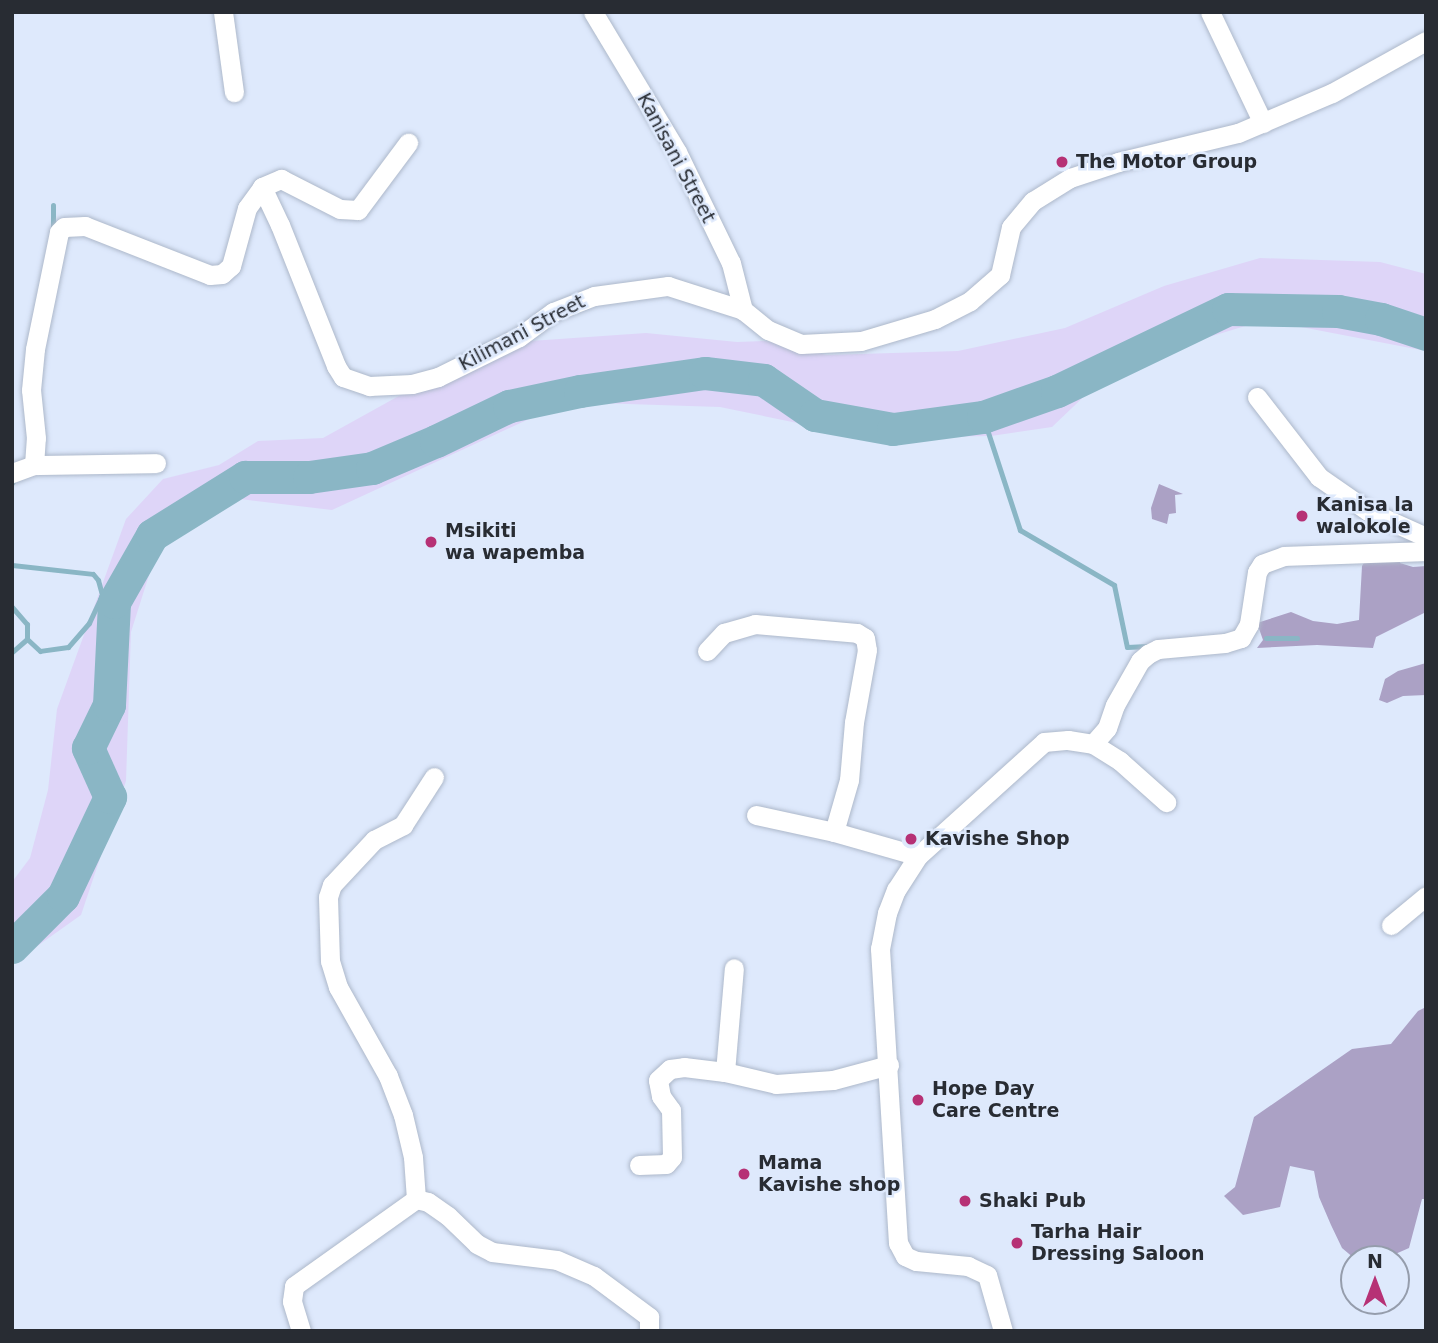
<!DOCTYPE html>
<style>
body{margin:0}
#map{position:relative;width:1438px;height:1343px;overflow:hidden;background:#dee9fc;font-family:"DejaVu Sans",sans-serif}
div>[style]{position:absolute}
[style*='--x']{left:calc(var(--x)*1px);top:calc(var(--y)*1px);width:calc(var(--w)*1px);rotate:calc(var(--a)*1deg)}
.green>*{inset:0;background:#ded5f8}
.forest>*{inset:0;background:#aba1c5}
.stream>*{height:5px;margin:-2.5px;padding:0 2.5px;transform-origin:2.5px;border-radius:2.5px;background:#8ab6c5}
.river>*{height:33px;margin:-16.5px;padding:0 16.5px;transform-origin:16.5px;border-radius:16.5px;background:#8ab6c5}
.roads{filter:drop-shadow(0 0 2px #adb8ca) drop-shadow(0 0 2px #adb8ca)}
.minor>*{height:19px;margin:-9.5px;padding:0 9.5px;transform-origin:9.5px;border-radius:9.5px;background:#fff}
.dots>*{width:19px;height:19px;translate:-50% -50%;box-sizing:border-box;border:4px solid #dee9fc;border-radius:50%}
span{translate:-50% -50%;white-space:nowrap;text-align:center;line-height:1.15;-webkit-text-stroke:5px #dee9fc;paint-order:stroke}
.street-label{font-size:19px;color:#282c33}
.poi-label{font-size:19px;color:#282c33;font-weight:700}
.left{translate:0 -50%;text-align:left}
.frame{position:absolute;inset:0;border:14px solid #282c33;pointer-events:none}
.north{position:absolute;left:1340px;top:1245px;width:70px;height:70px;box-sizing:border-box;background:#dee9fc;border:2px solid #959dac;border-radius:50%;rotate:0deg;font-size:19px;font-weight:700;line-height:28px;text-align:center;color:#282c33}
.north::after{content:'';display:block;margin:auto;width:24px;height:32px;background:#b63175;clip-path:polygon(50% 0,100% 100%,50% 72%,0 100%)}
</style>
<div id="map">
<div class="green">
<div style="clip-path:polygon(1260px 258px,1380px 262px,1426px 274px,1426px 351px,1265px 320px,1117px 365px,1052px 427px,991px 436px,870px 438px,720px 407px,566px 402px,332px 510px,240px 499px,178px 520px,156px 553px,131px 632px,126px 781px,81px 915px,12px 964px,12px 882px,30px 858px,48px 790px,57px 709px,126px 519px,163px 479px,219px 465px,258px 441px,323px 438px,406px 392px,516px 342px,646px 333px,737px 342px,766px 341px,827px 355px,958px 351px,1065px 328px,1164px 286px)"></div>
</div>
<div class="forest">
<div style="clip-path:polygon(1159px 484px,1183px 494px,1175px 495px,1176px 513px,1169px 514px,1167px 524px,1152px 519px,1151px 508px)"></div>
<div style="clip-path:polygon(1397px 552px,1400px 563px,1413px 567px,1426px 566px,1426px 612px,1376px 637px,1373px 648px,1317px 645px,1257px 648px,1263px 640px,1257px 623px,1291px 612px,1313px 621px,1337px 624px,1359px 620px,1362px 566px,1370px 553px)"></div>
<div style="clip-path:polygon(1426px 663px,1426px 695px,1403px 696px,1387px 703px,1379px 700px,1385px 679px,1398px 671px)"></div>
<div style="clip-path:polygon(1426px 1007px,1426px 1199px,1422px 1199px,1409px 1248px,1384px 1259px,1355px 1259px,1342px 1248px,1331px 1225px,1319px 1197px,1314px 1171px,1290px 1166px,1280px 1207px,1243px 1215px,1224px 1196px,1235px 1187px,1254px 1117px,1352px 1049px,1391px 1044px,1418px 1011px)"></div>
</div>
<div class="stream">
<div style="--x:53;--y:229;--w:24;--a:-90"></div>
<div style="--x:983;--y:417;--w:119;--a:71.9"></div>
<div style="--x:1020;--y:530;--w:109;--a:30.3"></div>
<div style="--x:1114;--y:585;--w:63;--a:78.2"></div>
<div style="--x:1127;--y:647;--w:21;--a:-3"></div>
<div style="--x:12;--y:483;--w:1;--a:-45"></div>
<div style="--x:12;--y:565;--w:81;--a:6.3"></div>
<div style="--x:93;--y:574;--w:8;--a:50"></div>
<div style="--x:98;--y:580;--w:16;--a:75"></div>
<div style="--x:102;--y:595;--w:31;--a:115"></div>
<div style="--x:89;--y:623;--w:32;--a:131"></div>
<div style="--x:68;--y:647;--w:28;--a:172"></div>
<div style="--x:40;--y:651;--w:18;--a:-137"></div>
<div style="--x:27;--y:639;--w:20;--a:139"></div>
<div style="--x:102;--y:595;--w:37;--a:-38"></div>
<div style="--x:12;--y:607;--w:23;--a:49"></div>
<div style="--x:27;--y:624;--w:15;--a:90"></div>
<div style="--x:1266;--y:638;--w:31;--a:0"></div>
</div>
<div class="river">
<div style="--x:12;--y:947;--w:72;--a:-45"></div>
<div style="--x:63;--y:896;--w:110;--a:-64.6"></div>
<div style="--x:110;--y:797;--w:54;--a:-114.2"></div>
<div style="--x:88;--y:748;--w:48;--a:-64"></div>
<div style="--x:109;--y:705;--w:103;--a:-87.2"></div>
<div style="--x:114;--y:602;--w:77;--a:-60.4"></div>
<div style="--x:152;--y:535;--w:110;--a:-31.9"></div>
<div style="--x:245;--y:477;--w:64;--a:0"></div>
<div style="--x:309;--y:477;--w:64;--a:-8.1"></div>
<div style="--x:372;--y:468;--w:69;--a:-22.9"></div>
<div style="--x:436;--y:441;--w:81;--a:-25.6"></div>
<div style="--x:509;--y:406;--w:73;--a:-11.9"></div>
<div style="--x:580;--y:391;--w:126;--a:-8.2"></div>
<div style="--x:705;--y:373;--w:59;--a:6.8"></div>
<div style="--x:764;--y:380;--w:62;--a:34.5"></div>
<div style="--x:815;--y:415;--w:79;--a:10.2"></div>
<div style="--x:893;--y:429;--w:91;--a:-7.6"></div>
<div style="--x:983;--y:417;--w:78;--a:-19.4"></div>
<div style="--x:1057;--y:391;--w:190;--a:-25.6"></div>
<div style="--x:1228;--y:309;--w:110;--a:1"></div>
<div style="--x:1338;--y:311;--w:44;--a:10.5"></div>
<div style="--x:1381;--y:319;--w:47;--a:18.4"></div>
</div>
<div class="roads">
<div class="minor">
<div style="--x:223;--y:12;--w:81;--a:82.2"></div>
<div style="--x:593;--y:12;--w:163;--a:59"></div>
<div style="--x:677;--y:152;--w:123;--a:64.1"></div>
<div style="--x:731;--y:263;--w:49;--a:75.7"></div>
<div style="--x:1210;--y:12;--w:123;--a:64.5"></div>
<div style="--x:262;--y:187;--w:42;--a:64.7"></div>
<div style="--x:280;--y:225;--w:152;--a:68.3"></div>
<div style="--x:336;--y:366;--w:13;--a:58"></div>
<div style="--x:343;--y:377;--w:28;--a:19"></div>
<div style="--x:369;--y:386;--w:43;--a:-2.7"></div>
<div style="--x:412;--y:384;--w:27;--a:-15"></div>
<div style="--x:438;--y:377;--w:90;--a:-26.3"></div>
<div style="--x:519;--y:337;--w:42;--a:-36.3"></div>
<div style="--x:553;--y:312;--w:44;--a:-21.3"></div>
<div style="--x:594;--y:296;--w:75;--a:-7.7"></div>
<div style="--x:668;--y:286;--w:79;--a:17.7"></div>
<div style="--x:743;--y:310;--w:32;--a:39"></div>
<div style="--x:768;--y:330;--w:36;--a:23"></div>
<div style="--x:801;--y:344;--w:60;--a:-2.9"></div>
<div style="--x:861;--y:341;--w:77;--a:-16.6"></div>
<div style="--x:935;--y:319;--w:39;--a:-27"></div>
<div style="--x:970;--y:301;--w:40;--a:-41"></div>
<div style="--x:1000;--y:275;--w:49;--a:-77.1"></div>
<div style="--x:1011;--y:227;--w:34;--a:-50"></div>
<div style="--x:1033;--y:201;--w:44;--a:-31.9"></div>
<div style="--x:1070;--y:178;--w:51;--a:-18.4"></div>
<div style="--x:1118;--y:162;--w:123;--a:-13.6"></div>
<div style="--x:1238;--y:133;--w:102;--a:-23.1"></div>
<div style="--x:1332;--y:93;--w:107;--a:-29"></div>
<div style="--x:1257;--y:397;--w:101;--a:52.2"></div>
<div style="--x:1319;--y:477;--w:60;--a:34.8"></div>
<div style="--x:1368;--y:511;--w:64;--a:24.1"></div>
<div style="--x:34;--y:465;--w:27;--a:-86"></div>
<div style="--x:36;--y:438;--w:48;--a:-95.9"></div>
<div style="--x:31;--y:390;--w:41;--a:-84.4"></div>
<div style="--x:35;--y:349;--w:119;--a:-78.4"></div>
<div style="--x:59;--y:232;--w:7;--a:-45"></div>
<div style="--x:64;--y:227;--w:21;--a:-3"></div>
<div style="--x:85;--y:226;--w:134;--a:21.4"></div>
<div style="--x:210;--y:275;--w:12;--a:-5"></div>
<div style="--x:222;--y:274;--w:12;--a:-42"></div>
<div style="--x:231;--y:266;--w:60;--a:-74.6"></div>
<div style="--x:247;--y:208;--w:26;--a:-54"></div>
<div style="--x:262;--y:187;--w:21;--a:-23"></div>
<div style="--x:281;--y:179;--w:66;--a:27"></div>
<div style="--x:340;--y:209;--w:18;--a:3"></div>
<div style="--x:358;--y:210;--w:84;--a:-53.3"></div>
<div style="--x:12;--y:473;--w:23;--a:-20"></div>
<div style="--x:34;--y:465;--w:122;--a:-0.9"></div>
<div style="--x:707;--y:651;--w:25;--a:-47"></div>
<div style="--x:724;--y:633;--w:32;--a:-16"></div>
<div style="--x:755;--y:624;--w:102;--a:5"></div>
<div style="--x:857;--y:633;--w:9;--a:32"></div>
<div style="--x:865;--y:638;--w:12;--a:81"></div>
<div style="--x:867;--y:650;--w:73;--a:100.2"></div>
<div style="--x:854;--y:722;--w:58;--a:94.9"></div>
<div style="--x:849;--y:780;--w:54;--a:106.1"></div>
<div style="--x:1093;--y:744;--w:21;--a:-49"></div>
<div style="--x:1107;--y:728;--w:24;--a:-71"></div>
<div style="--x:1115;--y:705;--w:51;--a:-60.4"></div>
<div style="--x:1140;--y:661;--w:11;--a:-41"></div>
<div style="--x:1148;--y:654;--w:11;--a:-27"></div>
<div style="--x:1158;--y:649;--w:67;--a:-5.1"></div>
<div style="--x:1225;--y:643;--w:17;--a:-17"></div>
<div style="--x:1241;--y:638;--w:16;--a:-60"></div>
<div style="--x:1249;--y:624;--w:53;--a:-81.3"></div>
<div style="--x:1257;--y:572;--w:9;--a:-58"></div>
<div style="--x:1262;--y:564;--w:23;--a:-20"></div>
<div style="--x:1284;--y:556;--w:142;--a:-2"></div>
<div style="--x:756;--y:815;--w:80;--a:12.3"></div>
<div style="--x:834;--y:832;--w:87;--a:15.9"></div>
<div style="--x:1391;--y:925;--w:45;--a:-39.6"></div>
<div style="--x:725;--y:1072;--w:104;--a:-85.1"></div>
<div style="--x:639;--y:1165;--w:27;--a:-2"></div>
<div style="--x:666;--y:1164;--w:9;--a:-49"></div>
<div style="--x:672;--y:1157;--w:47;--a:-91.2"></div>
<div style="--x:671;--y:1110;--w:17;--a:-126"></div>
<div style="--x:661;--y:1096;--w:16;--a:-101"></div>
<div style="--x:658;--y:1080;--w:16;--a:-43"></div>
<div style="--x:670;--y:1069;--w:14;--a:-8"></div>
<div style="--x:684;--y:1067;--w:41;--a:7"></div>
<div style="--x:725;--y:1072;--w:52;--a:13.2"></div>
<div style="--x:776;--y:1084;--w:57;--a:-4"></div>
<div style="--x:833;--y:1080;--w:58;--a:-15"></div>
<div style="--x:416;--y:1199;--w:42;--a:-94.1"></div>
<div style="--x:413;--y:1157;--w:43;--a:-103.4"></div>
<div style="--x:403;--y:1115;--w:42;--a:-111"></div>
<div style="--x:388;--y:1076;--w:102;--a:-119.3"></div>
<div style="--x:338;--y:987;--w:27;--a:-107"></div>
<div style="--x:330;--y:961;--w:64;--a:-91.8"></div>
<div style="--x:328;--y:897;--w:13;--a:-72"></div>
<div style="--x:332;--y:885;--w:62;--a:-47"></div>
<div style="--x:374;--y:840;--w:33;--a:-27"></div>
<div style="--x:403;--y:825;--w:57;--a:-57.1"></div>
<div style="--x:301;--y:1331;--w:31;--a:-107"></div>
<div style="--x:292;--y:1301;--w:15;--a:-82"></div>
<div style="--x:294;--y:1286;--w:150;--a:-35.5"></div>
<div style="--x:416;--y:1199;--w:12;--a:14"></div>
<div style="--x:428;--y:1202;--w:24;--a:35"></div>
<div style="--x:448;--y:1216;--w:40;--a:44"></div>
<div style="--x:477;--y:1244;--w:17;--a:28"></div>
<div style="--x:492;--y:1252;--w:65;--a:7"></div>
<div style="--x:557;--y:1260;--w:40;--a:23.4"></div>
<div style="--x:594;--y:1276;--w:69;--a:36.7"></div>
<div style="--x:649;--y:1317;--w:14;--a:90"></div>
<div style="--x:1003;--y:1331;--w:58;--a:-105.9"></div>
<div style="--x:987;--y:1275;--w:21;--a:-155"></div>
<div style="--x:968;--y:1266;--w:52;--a:-174.5"></div>
<div style="--x:916;--y:1261;--w:12;--a:-156"></div>
<div style="--x:905;--y:1256;--w:15;--a:-118"></div>
<div style="--x:898;--y:1243;--w:295;--a:-93.5"></div>
<div style="--x:880;--y:949;--w:37;--a:-79"></div>
<div style="--x:887;--y:913;--w:25;--a:-69"></div>
<div style="--x:896;--y:890;--w:40;--a:-57.1"></div>
<div style="--x:918;--y:856;--w:170;--a:-42.1"></div>
<div style="--x:1044;--y:742;--w:24;--a:-5"></div>
<div style="--x:1068;--y:740;--w:25;--a:9"></div>
<div style="--x:1093;--y:744;--w:32;--a:32"></div>
<div style="--x:1120;--y:761;--w:62;--a:41.7"></div>
</div>
</div>
<div class="dots">
<div style="left:1062px;top:162px;background:#b63175"></div>
<div style="left:1302px;top:516px;background:#b63175"></div>
<div style="left:431px;top:542px;background:#b63175"></div>
<div style="left:911px;top:839px;background:#b63175"></div>
<div style="left:918px;top:1100px;background:#b63175"></div>
<div style="left:744px;top:1174px;background:#b63175"></div>
<div style="left:965px;top:1201px;background:#b63175"></div>
<div style="left:1017px;top:1243px;background:#b63175"></div>
</div>
<div class="street-label">
<span style="left:676px;top:158px;rotate:62deg">Kanisani Street</span>
<span style="left:522px;top:333px;rotate:-28deg">Kilimani Street</span>
</div>
<div class="poi-label">
<span class="left" style="left:1076px;top:162px">The Motor Group</span>
<span class="left" style="left:1316px;top:516px">Kanisa la<br>walokole</span>
<span class="left" style="left:445px;top:542px">Msikiti<br>wa wapemba</span>
<span class="left" style="left:925px;top:839px">Kavishe Shop</span>
<span class="left" style="left:932px;top:1100px">Hope Day<br>Care Centre</span>
<span class="left" style="left:758px;top:1174px">Mama<br>Kavishe shop</span>
<span class="left" style="left:979px;top:1201px">Shaki Pub</span>
<span class="left" style="left:1031px;top:1243px">Tarha Hair<br>Dressing Saloon</span>
</div>
<div class="frame"></div>
<div class="north">N</div>
</div>
